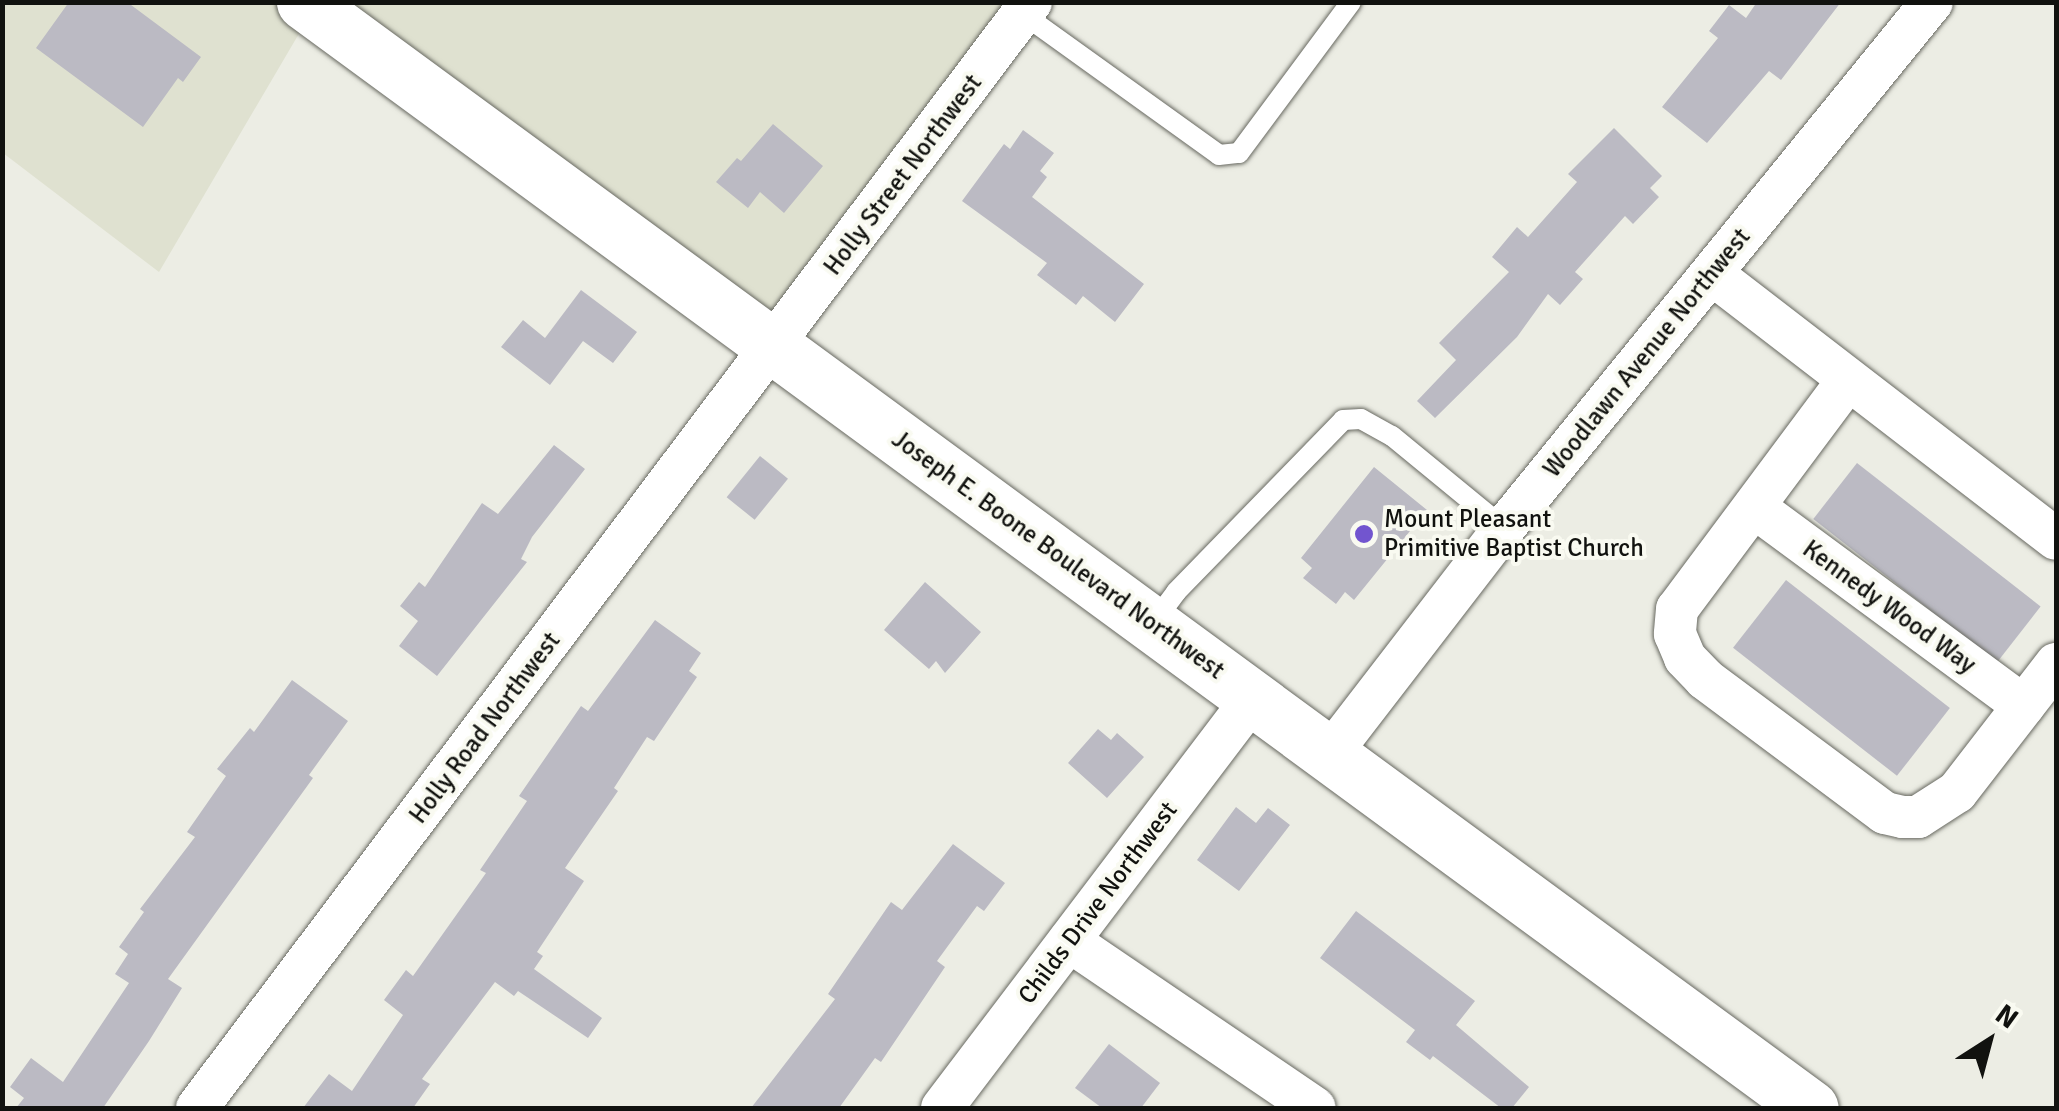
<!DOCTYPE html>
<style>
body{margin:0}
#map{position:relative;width:2059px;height:1111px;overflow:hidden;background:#ecede4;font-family:Signika,sans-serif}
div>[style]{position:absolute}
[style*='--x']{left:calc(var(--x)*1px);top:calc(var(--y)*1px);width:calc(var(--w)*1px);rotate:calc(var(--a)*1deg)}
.built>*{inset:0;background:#dfe1d0}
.building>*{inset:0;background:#bbbac3;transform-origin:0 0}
.roads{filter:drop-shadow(0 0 2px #686961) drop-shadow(0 0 2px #686961)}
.lane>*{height:20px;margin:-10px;padding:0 10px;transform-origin:10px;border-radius:10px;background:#fff}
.street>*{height:42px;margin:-21px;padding:0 21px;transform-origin:21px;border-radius:21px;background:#fff}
.secondary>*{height:55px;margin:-27.5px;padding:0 27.5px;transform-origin:27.5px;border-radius:27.5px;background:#fff}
.dots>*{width:28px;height:28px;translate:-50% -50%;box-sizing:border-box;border:5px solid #f9faf1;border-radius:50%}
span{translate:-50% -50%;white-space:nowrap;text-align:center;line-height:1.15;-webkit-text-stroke:8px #f9faf1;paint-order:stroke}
.street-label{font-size:25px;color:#11120f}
.poi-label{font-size:25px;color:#11120f}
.left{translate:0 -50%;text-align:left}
.frame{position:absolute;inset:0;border:5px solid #11120f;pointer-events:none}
.north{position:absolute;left:1939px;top:991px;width:100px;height:100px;-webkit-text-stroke:8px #f9faf1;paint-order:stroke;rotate:36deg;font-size:28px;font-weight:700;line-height:40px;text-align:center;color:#11120f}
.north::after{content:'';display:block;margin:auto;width:35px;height:45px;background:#11120f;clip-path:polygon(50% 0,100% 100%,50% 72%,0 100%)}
</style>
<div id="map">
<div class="built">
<div style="clip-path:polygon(2px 3px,317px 3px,159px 272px,3px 153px)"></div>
<div style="clip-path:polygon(343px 3px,1040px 3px,800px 332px)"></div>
</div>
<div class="building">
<div style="clip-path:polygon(69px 2px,127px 2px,201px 57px,183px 82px,178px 78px,143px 127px,36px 48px)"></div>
<div style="clip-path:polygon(1757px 2px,1841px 2px,1781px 80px,1769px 71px,1707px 143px,1662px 107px,1718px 38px,1709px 31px,1729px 5px,1746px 18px)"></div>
<div style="clip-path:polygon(773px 124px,823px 166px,784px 213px,760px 192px,748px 208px,716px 182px,737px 158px,741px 161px)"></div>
<div style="clip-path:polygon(1614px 128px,1662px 176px,1650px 188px,1659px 197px,1633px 224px,1625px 216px,1575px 272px,1583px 279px,1560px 305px,1548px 294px,1517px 337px,1435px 418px,1417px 401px,1456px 360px,1439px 343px,1509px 272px,1492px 257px,1517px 227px,1528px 237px,1577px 182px,1568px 174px)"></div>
<div style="clip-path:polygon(1023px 130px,1054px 153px,1040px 171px,1047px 177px,1032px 197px,1144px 284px,1115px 322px,1083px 296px,1076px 305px,1037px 275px,1047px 263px,962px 201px,1004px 144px,1010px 149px)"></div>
<div style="clip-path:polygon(581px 290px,637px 332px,613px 363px,583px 341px,550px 385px,501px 347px,523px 320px,545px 338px)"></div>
<div style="clip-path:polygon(554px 445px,585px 469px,532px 537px,521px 559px,527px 562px,437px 676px,399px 646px,418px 621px,400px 606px,419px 582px,425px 587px,482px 503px,498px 514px)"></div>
<div style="left:760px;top:456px;width:36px;height:53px;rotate:39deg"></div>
<div style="left:1857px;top:463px;width:233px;height:71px;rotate:38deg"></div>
<div style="clip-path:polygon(1374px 467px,1427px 510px,1354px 600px,1345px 592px,1336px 604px,1303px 578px,1312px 568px,1301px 558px)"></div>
<div style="left:1786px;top:580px;width:208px;height:86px;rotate:38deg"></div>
<div style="clip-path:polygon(925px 582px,981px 632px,945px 673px,936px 661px,929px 669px,884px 630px)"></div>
<div style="clip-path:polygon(655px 620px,701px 653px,689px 671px,697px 677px,654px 741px,647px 737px,614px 788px,618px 791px,565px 868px,584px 881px,537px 952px,543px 956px,534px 969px,602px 1018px,588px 1038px,518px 991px,514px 996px,495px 982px,422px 1079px,430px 1084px,413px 1108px,303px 1108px,329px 1074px,352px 1091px,403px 1015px,384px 1000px,406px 970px,413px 976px,486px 873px,480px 870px,527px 801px,519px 796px,581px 706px,588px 711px)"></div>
<div style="clip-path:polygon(292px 680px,348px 721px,309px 775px,313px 778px,168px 979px,182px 988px,149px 1041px,103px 1108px,16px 1108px,24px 1098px,10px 1087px,31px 1058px,63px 1082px,129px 983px,115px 974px,128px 954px,119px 947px,144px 912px,140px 909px,195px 837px,187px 832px,226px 776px,217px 769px,250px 728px,254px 732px)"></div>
<div style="clip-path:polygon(1098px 729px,1111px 740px,1117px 733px,1144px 757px,1107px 798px,1068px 763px)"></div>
<div style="clip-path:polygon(1236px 807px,1256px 823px,1268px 808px,1290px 825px,1239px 891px,1197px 860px)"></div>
<div style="clip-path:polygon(953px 844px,1005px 883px,984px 911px,977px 906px,937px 961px,945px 967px,881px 1062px,875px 1058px,839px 1108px,751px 1108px,835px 999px,828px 994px,891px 902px,902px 910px)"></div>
<div style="clip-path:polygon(1356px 911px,1475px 1001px,1456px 1025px,1529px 1087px,1512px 1108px,1501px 1108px,1433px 1056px,1430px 1060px,1406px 1042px,1415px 1030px,1320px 958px)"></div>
<div style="clip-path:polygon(1109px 1044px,1160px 1083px,1141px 1108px,1102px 1108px,1075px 1088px)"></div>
</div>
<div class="roads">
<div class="lane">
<div style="--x:1023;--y:14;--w:241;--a:35.7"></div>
<div style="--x:1219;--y:155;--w:20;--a:-6"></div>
<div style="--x:1239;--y:153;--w:188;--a:-53.4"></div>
<div style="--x:1153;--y:623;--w:39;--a:-53"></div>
<div style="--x:1176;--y:592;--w:240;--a:-45.8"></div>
<div style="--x:1343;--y:420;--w:18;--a:-3"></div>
<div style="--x:1361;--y:419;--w:35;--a:29"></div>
<div style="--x:1392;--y:436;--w:145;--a:39.4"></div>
</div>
<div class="street">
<div style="--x:1712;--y:274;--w:434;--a:37.6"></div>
<div style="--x:1848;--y:380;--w:286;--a:126.7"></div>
<div style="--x:1677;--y:609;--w:25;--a:95"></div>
<div style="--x:1675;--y:634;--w:26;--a:67"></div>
<div style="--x:1685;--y:658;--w:29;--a:46"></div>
<div style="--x:1705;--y:679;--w:224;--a:36.7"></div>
<div style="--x:1885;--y:813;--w:18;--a:13"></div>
<div style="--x:1903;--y:817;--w:15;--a:0"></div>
<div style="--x:1918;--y:817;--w:46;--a:-32.7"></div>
<div style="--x:1957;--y:792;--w:162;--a:-52.3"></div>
<div style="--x:1754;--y:507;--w:335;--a:36.4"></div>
<div style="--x:1330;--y:754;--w:285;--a:-52.4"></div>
<div style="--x:1504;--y:528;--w:678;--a:-50.87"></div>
<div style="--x:1069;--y:941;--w:297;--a:34.2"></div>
<div style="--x:197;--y:1108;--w:1385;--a:-52.98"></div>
<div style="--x:942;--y:1108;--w:515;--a:-52.82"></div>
</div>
<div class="secondary">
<div style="--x:304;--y:2;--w:1869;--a:36.28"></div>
</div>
</div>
<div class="dots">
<div style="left:1364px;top:534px;background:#7255cf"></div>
</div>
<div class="street-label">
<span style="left:903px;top:175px;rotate:-53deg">Holly Street Northwest</span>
<span style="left:1647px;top:353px;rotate:-51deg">Woodlawn Avenue Northwest</span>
<span style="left:1058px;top:555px;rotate:36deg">Joseph E. Boone Boulevard Northwest</span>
<span style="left:1889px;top:607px;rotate:36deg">Kennedy Wood Way</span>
<span style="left:485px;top:728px;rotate:-53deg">Holly Road Northwest</span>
<span style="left:1098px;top:903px;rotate:-53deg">Childs Drive Northwest</span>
</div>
<div class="poi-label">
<span class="left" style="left:1384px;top:534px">Mount Pleasant<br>Primitive Baptist Church</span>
</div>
<div class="frame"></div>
<div class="north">N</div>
</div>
